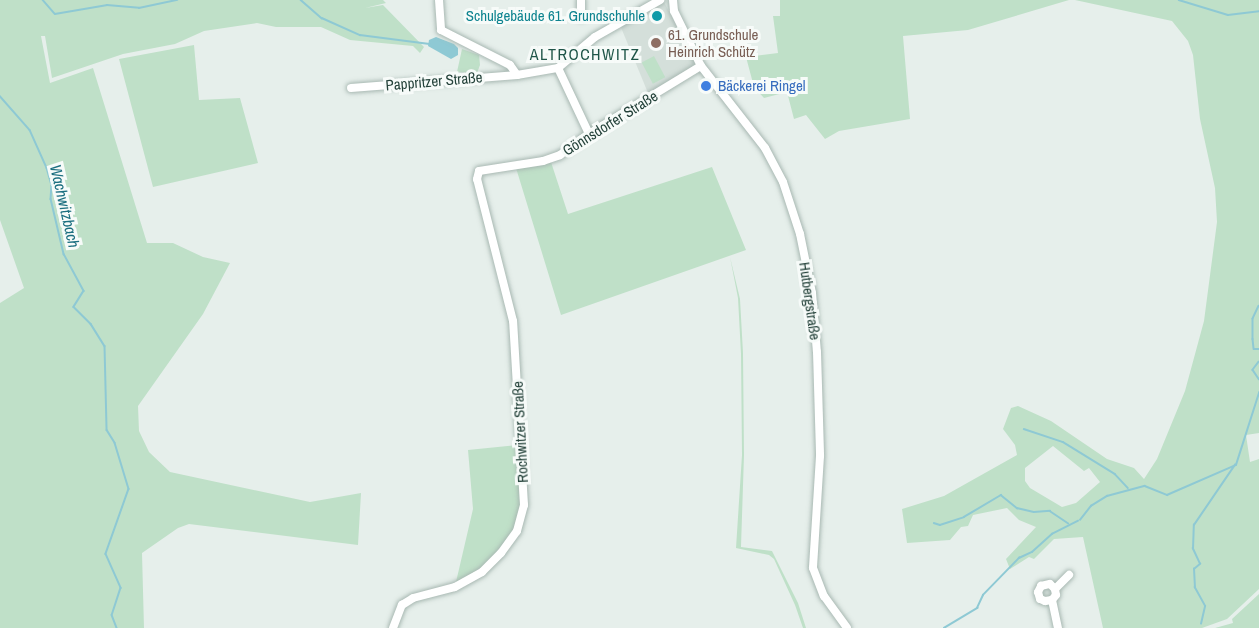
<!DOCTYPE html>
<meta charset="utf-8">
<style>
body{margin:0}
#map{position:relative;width:1259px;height:628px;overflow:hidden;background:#e6efeb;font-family:"Archivo Narrow",sans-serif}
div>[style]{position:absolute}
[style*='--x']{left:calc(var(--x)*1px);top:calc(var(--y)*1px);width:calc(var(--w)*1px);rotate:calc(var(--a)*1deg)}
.built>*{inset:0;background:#d4dfda}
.green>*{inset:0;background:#bfe0c8;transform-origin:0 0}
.water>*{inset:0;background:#8ec9d4}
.stream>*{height:1.5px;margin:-0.75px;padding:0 0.75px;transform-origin:0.75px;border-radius:0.75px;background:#8ec9d4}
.roads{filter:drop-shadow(0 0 2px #a8b8b2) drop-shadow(0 0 2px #a8b8b2)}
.street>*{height:8px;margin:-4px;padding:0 4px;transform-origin:4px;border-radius:4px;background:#fff}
.dots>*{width:16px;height:16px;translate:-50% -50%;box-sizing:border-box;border:3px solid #f7fbf9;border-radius:50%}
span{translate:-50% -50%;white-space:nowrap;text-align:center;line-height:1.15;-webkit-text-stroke:6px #f7fbf9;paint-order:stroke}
.culture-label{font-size:15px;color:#0d838f}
.right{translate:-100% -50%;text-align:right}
.education-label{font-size:15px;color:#785e54}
.left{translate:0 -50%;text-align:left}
.street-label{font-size:15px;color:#24423a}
.shop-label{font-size:15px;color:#366cbe}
.neighbourhood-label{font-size:16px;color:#1f5548;letter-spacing:1.5px}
.water-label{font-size:16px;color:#1c6f80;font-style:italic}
</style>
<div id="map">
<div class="built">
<div style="clip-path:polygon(664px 2px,695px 61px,692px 67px,648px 93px,620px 25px)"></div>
</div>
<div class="green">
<div style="clip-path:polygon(0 0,383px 0,386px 3px,365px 8px,383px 5px,424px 47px,420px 53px,413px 46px,350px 40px,321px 27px,276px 27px,257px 23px,204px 31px,175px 44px,123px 54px,52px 78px,45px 36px,41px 36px,50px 83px,93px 68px,147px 243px,173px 243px,203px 257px,230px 263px,203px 314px,138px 406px,139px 431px,149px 452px,170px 472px,310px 502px,361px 493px,358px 545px,189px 524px,178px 528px,142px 553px,144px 628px,0 628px,0 303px,24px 288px,0 220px)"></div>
<div style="clip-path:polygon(780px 0,1069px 0,968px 30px,903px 36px,910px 119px,839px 131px,825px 139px,806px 115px,794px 119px,787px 92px,764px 98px,754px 87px,746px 57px,778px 53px,773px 16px,780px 16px)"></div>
<div style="clip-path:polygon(evenodd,1075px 0,1259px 0,1259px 433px,1246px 435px,1250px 462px,1259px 459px,1259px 589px,1227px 619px,1202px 628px,1103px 628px,1083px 537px,1054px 539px,1034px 559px,1029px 557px,1010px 569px,1006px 559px,1036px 527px,1019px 520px,1007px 508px,973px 515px,968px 526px,961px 527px,950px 540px,907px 543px,902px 509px,944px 496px,1017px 455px,1015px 445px,1003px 429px,1011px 408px,1018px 406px,1051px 421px,1107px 459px,1134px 468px,1144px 479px,1157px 459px,1185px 391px,1204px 321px,1217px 222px,1215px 188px,1200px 119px,1193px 55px,1188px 41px,1172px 21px,1075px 0,1053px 446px,1084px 471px,1089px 468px,1100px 482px,1076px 503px,1062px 507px,1030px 488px,1025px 481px,1025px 468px,1053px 446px)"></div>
<div style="clip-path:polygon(194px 45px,199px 100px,240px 98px,258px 163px,153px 187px,119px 59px)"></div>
<div style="clip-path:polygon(462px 49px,479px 55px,480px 65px,477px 73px,457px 72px)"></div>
<div style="left:654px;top:56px;width:24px;height:14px;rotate:62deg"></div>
<div style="clip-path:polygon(551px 162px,568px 214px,712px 167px,746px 250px,561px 315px,516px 168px)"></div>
<div style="clip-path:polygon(730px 257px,740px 299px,743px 353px,744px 455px,741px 547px,772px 551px,798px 603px,806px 628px,803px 628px,795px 605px,774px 559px,769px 555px,736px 548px,742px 455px,741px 354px,738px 298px)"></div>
<div style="clip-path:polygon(517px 445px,521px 505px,515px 530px,498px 552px,479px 571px,456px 582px,473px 509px,468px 450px)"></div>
<div style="clip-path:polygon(1259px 594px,1259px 628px,1215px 628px,1233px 623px,1232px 619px)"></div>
</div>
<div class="water">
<div style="clip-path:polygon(436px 37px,454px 44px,458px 48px,458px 55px,451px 59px,428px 46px,429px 40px)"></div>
</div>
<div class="stream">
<div style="--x:43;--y:0;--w:18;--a:49"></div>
<div style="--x:55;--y:14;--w:53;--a:-9.8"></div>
<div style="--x:107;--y:5;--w:32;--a:5"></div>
<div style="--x:139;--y:8;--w:39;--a:-12"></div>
<div style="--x:301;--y:0;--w:28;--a:41"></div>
<div style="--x:322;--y:18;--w:42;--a:24.1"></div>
<div style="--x:360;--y:35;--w:70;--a:7.4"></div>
<div style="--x:1179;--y:0;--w:51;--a:17"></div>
<div style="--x:1228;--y:15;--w:31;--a:-7"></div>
<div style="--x:0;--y:96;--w:45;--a:48.6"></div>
<div style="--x:30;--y:130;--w:42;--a:65.9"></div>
<div style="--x:47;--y:168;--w:18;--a:74"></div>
<div style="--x:52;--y:185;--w:14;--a:94"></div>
<div style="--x:51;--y:199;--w:57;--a:76.7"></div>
<div style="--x:64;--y:254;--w:42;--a:61.6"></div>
<div style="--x:84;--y:291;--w:19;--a:122"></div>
<div style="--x:74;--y:307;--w:24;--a:45"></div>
<div style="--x:91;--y:324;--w:26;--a:58"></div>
<div style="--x:105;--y:346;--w:84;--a:88.6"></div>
<div style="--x:107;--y:430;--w:15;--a:58"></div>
<div style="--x:115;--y:443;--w:48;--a:73.1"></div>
<div style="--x:129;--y:489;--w:69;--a:109.5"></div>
<div style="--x:106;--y:554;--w:37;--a:66"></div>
<div style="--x:121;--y:588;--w:28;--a:108"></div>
<div style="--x:112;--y:615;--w:14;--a:69"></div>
<div style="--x:1259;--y:306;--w:14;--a:115"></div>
<div style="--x:1253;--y:319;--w:20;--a:90"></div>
<div style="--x:1253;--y:339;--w:10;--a:84"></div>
<div style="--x:1254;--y:349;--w:5;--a:0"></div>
<div style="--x:1259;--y:362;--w:10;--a:127"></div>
<div style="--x:1253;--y:370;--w:11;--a:56"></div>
<div style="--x:1024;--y:429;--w:41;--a:18.4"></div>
<div style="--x:1063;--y:442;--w:61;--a:31.6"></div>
<div style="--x:1115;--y:474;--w:19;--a:47"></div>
<div style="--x:1080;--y:520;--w:18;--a:-52"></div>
<div style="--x:1091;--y:506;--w:19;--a:-32"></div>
<div style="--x:1107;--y:496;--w:39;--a:-15"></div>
<div style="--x:1145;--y:486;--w:24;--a:22"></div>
<div style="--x:1167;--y:495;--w:75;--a:-23.5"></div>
<div style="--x:1236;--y:465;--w:76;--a:-72.3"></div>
<div style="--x:934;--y:523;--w:6;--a:18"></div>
<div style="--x:940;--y:525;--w:25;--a:-18"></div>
<div style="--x:964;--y:517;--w:43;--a:-30.7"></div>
<div style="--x:1001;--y:495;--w:21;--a:39"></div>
<div style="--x:1017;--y:508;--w:17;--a:13"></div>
<div style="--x:1034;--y:512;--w:16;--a:-4"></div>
<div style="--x:1050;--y:511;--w:22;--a:34"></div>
<div style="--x:1201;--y:624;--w:18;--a:-77"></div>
<div style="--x:1205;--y:606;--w:21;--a:-119"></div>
<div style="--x:1195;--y:588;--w:19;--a:-93"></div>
<div style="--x:1194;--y:569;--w:8;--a:-40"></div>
<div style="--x:1200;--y:564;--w:17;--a:-115"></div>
<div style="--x:1193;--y:549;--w:24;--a:-88"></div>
<div style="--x:1194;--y:525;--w:73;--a:-55.7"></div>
<div style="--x:944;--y:628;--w:39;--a:-31"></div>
<div style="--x:977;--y:608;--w:14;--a:-65"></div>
<div style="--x:983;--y:595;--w:52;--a:-45.8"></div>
<div style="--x:1019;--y:558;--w:14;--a:-25"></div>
<div style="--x:1032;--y:552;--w:27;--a:-42"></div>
<div style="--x:1052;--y:534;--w:29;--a:-27"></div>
</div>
<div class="roads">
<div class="street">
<div style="--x:439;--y:0;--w:30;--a:86"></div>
<div style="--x:441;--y:30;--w:77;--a:26.9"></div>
<div style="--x:510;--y:65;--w:12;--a:55"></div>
<div style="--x:581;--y:0;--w:17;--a:90"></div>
<div style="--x:673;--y:0;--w:11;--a:85"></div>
<div style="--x:674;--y:11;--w:61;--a:63.9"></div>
<div style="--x:701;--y:66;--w:104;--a:52"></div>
<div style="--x:765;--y:148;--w:38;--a:62"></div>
<div style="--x:783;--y:182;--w:55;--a:71.9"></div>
<div style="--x:800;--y:234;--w:60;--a:78.5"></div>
<div style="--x:812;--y:293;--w:59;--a:85.2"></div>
<div style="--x:817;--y:352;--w:104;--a:88.3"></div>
<div style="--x:820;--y:456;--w:112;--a:93.6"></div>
<div style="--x:813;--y:568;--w:30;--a:69"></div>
<div style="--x:824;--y:596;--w:39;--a:54"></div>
<div style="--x:558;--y:68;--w:73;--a:64.8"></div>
<div style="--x:351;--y:88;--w:167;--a:-4.5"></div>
<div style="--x:517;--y:75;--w:42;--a:-9.7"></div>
<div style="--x:558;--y:68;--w:48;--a:-40"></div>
<div style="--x:595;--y:37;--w:75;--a:-29.6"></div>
<div style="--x:1055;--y:589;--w:20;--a:-45"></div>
<div style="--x:1052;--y:600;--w:7;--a:172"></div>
<div style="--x:1045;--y:601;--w:5;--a:-158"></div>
<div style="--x:1040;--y:599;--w:7;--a:-106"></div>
<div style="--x:1038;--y:592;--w:7;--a:-63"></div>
<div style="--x:1041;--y:586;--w:9;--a:-13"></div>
<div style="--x:1050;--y:584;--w:7;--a:45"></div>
<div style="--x:1055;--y:589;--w:6;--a:81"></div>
<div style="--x:1056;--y:595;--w:6;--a:129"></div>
<div style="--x:1052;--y:600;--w:29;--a:78"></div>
<div style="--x:393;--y:628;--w:25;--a:-69"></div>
<div style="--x:402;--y:605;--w:13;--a:-32"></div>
<div style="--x:413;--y:598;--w:43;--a:-14.7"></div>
<div style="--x:455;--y:587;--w:31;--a:-29"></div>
<div style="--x:482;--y:572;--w:27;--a:-45"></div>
<div style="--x:501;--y:553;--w:27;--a:-54"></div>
<div style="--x:517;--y:531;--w:27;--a:-75"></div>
<div style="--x:524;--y:505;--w:184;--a:-93.4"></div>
<div style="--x:513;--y:321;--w:146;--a:-104.2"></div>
<div style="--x:477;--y:179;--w:8;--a:-76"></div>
<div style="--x:479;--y:171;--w:65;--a:-8.9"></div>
<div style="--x:543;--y:161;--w:18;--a:-19"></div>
<div style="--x:560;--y:155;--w:36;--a:-36"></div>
<div style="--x:589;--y:134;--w:131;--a:-31.3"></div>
</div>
</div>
<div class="dots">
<div style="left:657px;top:16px;background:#0f9aa8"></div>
<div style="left:656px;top:43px;background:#8d6e63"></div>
<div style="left:706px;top:86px;background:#3f7fe0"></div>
</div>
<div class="culture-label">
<span class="right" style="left:645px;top:16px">Schulgebäude 61. Grundschuhle</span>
</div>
<div class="education-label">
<span class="left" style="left:668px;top:43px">61. Grundschule<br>Heinrich Schütz</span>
</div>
<div class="street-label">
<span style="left:434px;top:81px;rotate:-5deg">Pappritzer Straße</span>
<span style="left:610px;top:123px;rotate:-32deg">Gönnsdorfer Straße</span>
<span style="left:810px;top:301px;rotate:82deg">Hutbergstraße</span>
<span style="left:520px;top:432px;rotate:-93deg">Rochwitzer Straße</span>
</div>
<div class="shop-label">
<span class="left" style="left:718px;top:86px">Bäckerei Ringel</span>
</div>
<div class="neighbourhood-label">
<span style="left:585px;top:54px">ALTROCHWITZ</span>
</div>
<div class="water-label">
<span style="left:65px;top:206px;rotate:77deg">Wachwitzbach</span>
</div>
</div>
